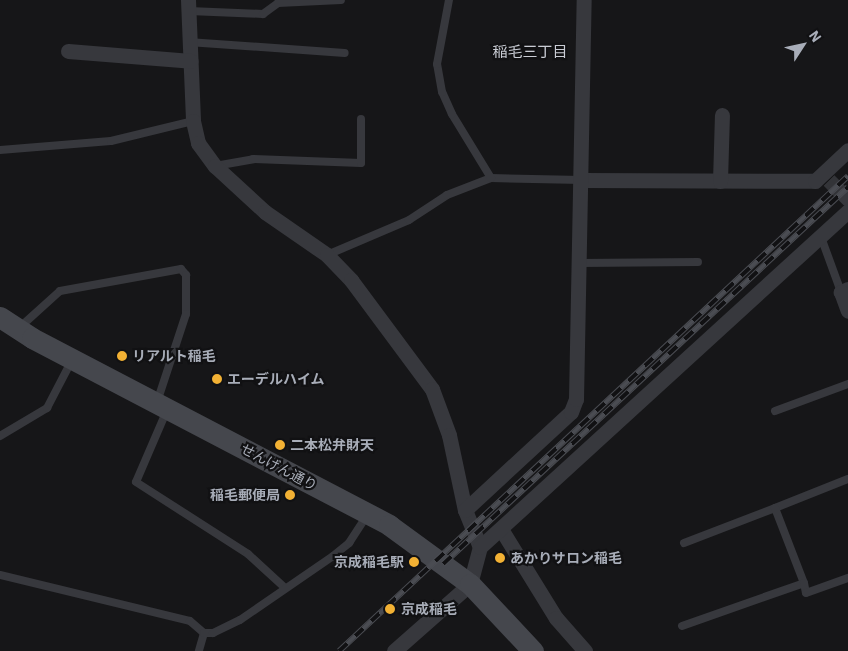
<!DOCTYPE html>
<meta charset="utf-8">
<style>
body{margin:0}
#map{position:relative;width:848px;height:651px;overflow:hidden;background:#161618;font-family:"IBM Plex Sans","Noto Sans JP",sans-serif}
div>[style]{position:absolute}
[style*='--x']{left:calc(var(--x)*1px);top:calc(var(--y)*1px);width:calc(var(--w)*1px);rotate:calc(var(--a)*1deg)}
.street-tunnel>*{height:15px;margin-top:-7.5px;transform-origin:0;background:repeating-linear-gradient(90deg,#333438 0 15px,transparent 0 23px)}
.lane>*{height:8px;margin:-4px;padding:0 4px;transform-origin:4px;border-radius:4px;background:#37383d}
.street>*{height:15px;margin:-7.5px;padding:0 7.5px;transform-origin:7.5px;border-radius:7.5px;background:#37383d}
.secondary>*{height:21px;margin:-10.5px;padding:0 10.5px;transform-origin:10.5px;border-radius:10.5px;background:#45474d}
.rail>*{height:5.5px;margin-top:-2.75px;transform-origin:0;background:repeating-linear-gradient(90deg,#111113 0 11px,#4a4c52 0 22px);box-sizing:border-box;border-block:1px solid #4a4c52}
.dots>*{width:14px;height:14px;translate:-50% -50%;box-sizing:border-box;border:2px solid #111113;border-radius:50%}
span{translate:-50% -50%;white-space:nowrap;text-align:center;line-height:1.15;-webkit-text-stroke:4.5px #111113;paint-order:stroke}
.poi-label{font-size:14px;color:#a8adb8;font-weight:700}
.left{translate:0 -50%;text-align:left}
.right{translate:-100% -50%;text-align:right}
.street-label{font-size:14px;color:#a8adb8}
.neighbourhood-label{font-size:15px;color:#c9ccd4}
.north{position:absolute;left:778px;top:20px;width:50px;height:50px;-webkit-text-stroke:4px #111113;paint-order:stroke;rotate:55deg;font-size:14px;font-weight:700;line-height:20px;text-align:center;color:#a8adb8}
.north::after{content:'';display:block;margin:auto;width:18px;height:22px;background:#a8adb8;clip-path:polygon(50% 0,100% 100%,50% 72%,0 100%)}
</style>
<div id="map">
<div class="street-tunnel">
<div style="--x:829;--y:180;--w:21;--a:45"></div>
</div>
<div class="lane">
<div style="--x:189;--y:11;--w:74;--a:2.3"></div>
<div style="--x:263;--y:14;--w:19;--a:-36"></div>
<div style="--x:278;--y:3;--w:63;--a:-2.7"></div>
<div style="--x:188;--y:42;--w:157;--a:4"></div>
<div style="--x:0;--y:150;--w:111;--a:-4.6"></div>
<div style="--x:111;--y:141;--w:84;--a:-13.7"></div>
<div style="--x:215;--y:166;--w:39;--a:-10"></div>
<div style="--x:253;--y:159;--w:108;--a:2.1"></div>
<div style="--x:361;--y:163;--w:44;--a:-90"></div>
<div style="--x:491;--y:178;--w:91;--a:1.3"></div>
<div style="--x:821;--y:237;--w:59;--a:70"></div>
<div style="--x:327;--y:255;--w:89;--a:-23.1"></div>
<div style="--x:409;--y:220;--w:45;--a:-33.3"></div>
<div style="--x:447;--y:195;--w:47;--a:-21.1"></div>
<div style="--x:491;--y:178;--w:75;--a:-121.4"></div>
<div style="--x:452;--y:114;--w:24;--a:-114"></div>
<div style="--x:442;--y:92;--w:28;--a:-100"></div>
<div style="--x:437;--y:64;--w:65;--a:-79.4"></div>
<div style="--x:580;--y:263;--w:118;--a:-0.5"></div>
<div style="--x:19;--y:328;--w:55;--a:-42.1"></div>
<div style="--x:60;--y:291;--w:123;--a:-10.3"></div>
<div style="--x:181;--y:269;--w:8;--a:50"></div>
<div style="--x:186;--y:275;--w:39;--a:90"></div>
<div style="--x:186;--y:314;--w:93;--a:108.2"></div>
<div style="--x:167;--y:410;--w:78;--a:113.3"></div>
<div style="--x:136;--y:482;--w:133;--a:32.7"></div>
<div style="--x:248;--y:554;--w:49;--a:42.5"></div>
<div style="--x:775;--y:411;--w:78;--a:-20.3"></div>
<div style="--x:0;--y:436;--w:55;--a:-30.8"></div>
<div style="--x:47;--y:408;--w:54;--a:-62.5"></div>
<div style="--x:775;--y:508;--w:79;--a:-21.7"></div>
<div style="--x:684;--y:543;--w:97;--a:-21"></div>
<div style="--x:775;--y:508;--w:80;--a:68.9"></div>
<div style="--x:0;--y:575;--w:195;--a:13.6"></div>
<div style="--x:190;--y:621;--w:18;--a:41"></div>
<div style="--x:204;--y:633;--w:19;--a:106"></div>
<div style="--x:682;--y:626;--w:129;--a:-19.4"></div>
<div style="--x:804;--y:583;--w:10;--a:79"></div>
<div style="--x:806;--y:593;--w:45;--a:-19.7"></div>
<div style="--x:204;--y:633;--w:9;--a:0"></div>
<div style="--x:213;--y:633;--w:30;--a:-26"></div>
<div style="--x:240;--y:620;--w:113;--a:-34.5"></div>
<div style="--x:333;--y:556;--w:21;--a:-39"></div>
<div style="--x:349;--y:543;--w:33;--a:-57"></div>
</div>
<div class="street">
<div style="--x:188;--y:0;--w:121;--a:87.6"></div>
<div style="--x:193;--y:121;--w:23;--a:77"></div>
<div style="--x:198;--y:143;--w:29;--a:54"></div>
<div style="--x:215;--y:166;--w:68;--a:42.6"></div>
<div style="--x:265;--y:212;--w:75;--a:34.7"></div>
<div style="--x:327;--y:255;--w:35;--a:46"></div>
<div style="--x:351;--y:280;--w:136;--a:53.4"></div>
<div style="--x:432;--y:389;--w:49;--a:69.7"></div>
<div style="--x:449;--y:435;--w:77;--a:78"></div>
<div style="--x:465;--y:510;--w:40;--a:68"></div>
<div style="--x:68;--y:51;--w:123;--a:4.6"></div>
<div style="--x:582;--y:180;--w:233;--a:0.2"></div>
<div style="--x:815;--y:181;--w:45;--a:-43.2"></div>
<div style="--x:720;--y:181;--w:66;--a:-88.3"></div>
<div style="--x:844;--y:195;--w:6;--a:45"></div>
<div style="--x:848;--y:289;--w:8;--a:157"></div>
<div style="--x:841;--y:292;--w:20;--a:70"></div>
<div style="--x:465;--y:510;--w:144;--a:-42.8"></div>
<div style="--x:571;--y:412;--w:14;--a:-69"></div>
<div style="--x:576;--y:399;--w:399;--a:-88.9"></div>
<div style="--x:501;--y:529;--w:105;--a:58.3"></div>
<div style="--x:556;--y:618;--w:44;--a:48.7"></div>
<div style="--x:394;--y:651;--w:101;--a:-41.4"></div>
<div style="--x:470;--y:584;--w:38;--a:-75"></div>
<div style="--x:480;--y:547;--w:498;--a:-42.4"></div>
</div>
<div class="secondary">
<div style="--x:0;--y:317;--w:38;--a:33"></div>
<div style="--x:32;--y:338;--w:403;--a:27.6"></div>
<div style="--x:389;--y:525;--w:100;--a:36.1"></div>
<div style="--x:470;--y:584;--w:92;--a:46.8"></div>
</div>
<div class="rail">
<div style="--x:443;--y:564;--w:553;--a:-42.95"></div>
<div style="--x:339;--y:651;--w:696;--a:-43.02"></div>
</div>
<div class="dots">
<div style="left:122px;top:356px;background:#f2b134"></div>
<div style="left:217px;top:379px;background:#f2b134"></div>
<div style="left:280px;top:445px;background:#f2b134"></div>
<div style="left:290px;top:495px;background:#f2b134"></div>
<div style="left:500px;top:558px;background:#f2b134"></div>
<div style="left:414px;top:562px;background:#f2b134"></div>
<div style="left:390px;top:609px;background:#f2b134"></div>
</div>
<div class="poi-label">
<span class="left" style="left:132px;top:356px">リアルト稲毛</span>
<span class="left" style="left:227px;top:379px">エーデルハイム</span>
<span class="left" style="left:290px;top:445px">二本松弁財天</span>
<span class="right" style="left:280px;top:495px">稲毛郵便局</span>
<span class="left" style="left:510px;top:558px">あかりサロン稲毛</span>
<span class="right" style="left:404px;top:562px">京成稲毛駅</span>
<span class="left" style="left:401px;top:609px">京成稲毛</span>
</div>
<div class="street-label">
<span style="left:279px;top:467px;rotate:28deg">せんげん通り</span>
</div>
<div class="neighbourhood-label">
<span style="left:530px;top:52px">稲毛三丁目</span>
</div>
<div class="north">N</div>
</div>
